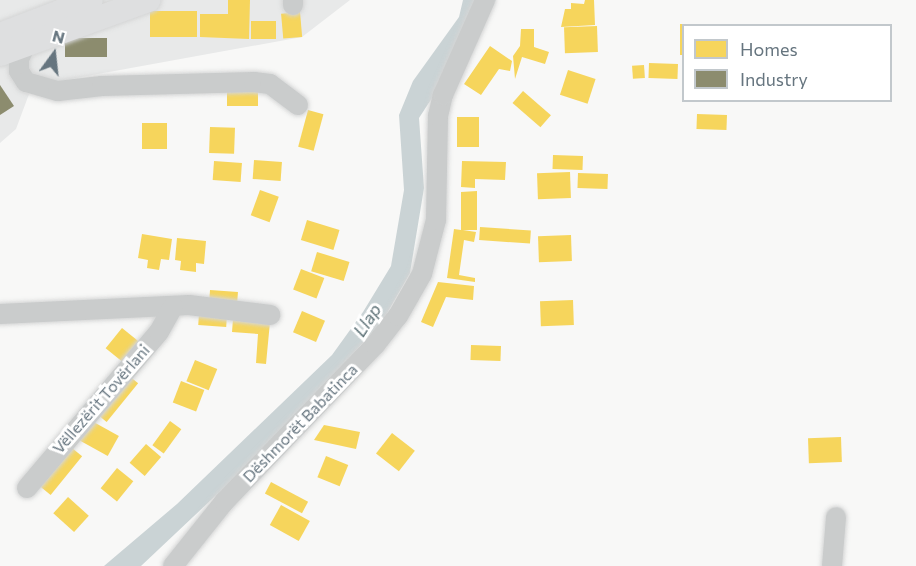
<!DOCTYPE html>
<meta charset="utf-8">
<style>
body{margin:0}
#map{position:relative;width:916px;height:566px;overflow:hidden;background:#f8f8f7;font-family:Commissioner,sans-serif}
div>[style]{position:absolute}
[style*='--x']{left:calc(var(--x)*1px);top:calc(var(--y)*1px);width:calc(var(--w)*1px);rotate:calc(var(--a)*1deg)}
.built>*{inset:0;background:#e8e9e9}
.water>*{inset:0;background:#cad3d5}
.homes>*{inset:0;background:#f6d55c;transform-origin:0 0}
.industry>*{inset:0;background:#8c8c6e;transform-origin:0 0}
.roads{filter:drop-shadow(0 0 2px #d4d5d5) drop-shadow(0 0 2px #d4d5d5)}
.minor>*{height:20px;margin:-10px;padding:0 10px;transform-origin:10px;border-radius:10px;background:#cacccc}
.major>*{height:24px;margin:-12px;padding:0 12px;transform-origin:12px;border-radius:12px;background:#dedfe0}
span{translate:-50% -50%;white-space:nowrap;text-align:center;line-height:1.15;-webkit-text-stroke:6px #fff;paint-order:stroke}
.street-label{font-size:16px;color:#66757f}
.water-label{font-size:18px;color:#607479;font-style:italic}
.legend{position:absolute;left:682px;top:24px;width:210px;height:78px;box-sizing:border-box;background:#fff;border:2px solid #c2c8cc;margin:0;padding:8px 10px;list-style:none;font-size:18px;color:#66757f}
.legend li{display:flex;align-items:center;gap:12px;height:30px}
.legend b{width:30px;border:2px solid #c2c8cc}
.north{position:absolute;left:24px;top:24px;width:60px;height:60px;-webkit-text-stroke:4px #fff;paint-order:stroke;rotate:15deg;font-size:16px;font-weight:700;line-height:24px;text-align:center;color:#66757f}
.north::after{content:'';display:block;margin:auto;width:21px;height:27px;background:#66757f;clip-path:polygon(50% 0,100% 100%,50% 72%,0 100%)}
</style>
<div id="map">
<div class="built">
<div style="clip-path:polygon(0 0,350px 0,302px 37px,32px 86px,16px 129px,0 143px)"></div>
</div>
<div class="water">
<div style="clip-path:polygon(463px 0,496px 0,419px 118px,424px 188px,410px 273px,382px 322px,263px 451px,141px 566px,104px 566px,177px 504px,332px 355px,363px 312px,391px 266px,404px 190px,399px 115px,413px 81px,459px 17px)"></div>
</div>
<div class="homes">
<div style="clip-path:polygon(228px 0,250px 0,249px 39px,200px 37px,200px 14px,228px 14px)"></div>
<div style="clip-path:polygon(585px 0,594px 0,595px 25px,561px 27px,565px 9px,571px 9px,571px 3px,584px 4px)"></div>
<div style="left:150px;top:11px;width:47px;height:26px"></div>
<div style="left:300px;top:12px;width:25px;height:19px;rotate:85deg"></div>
<div style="left:251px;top:21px;width:25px;height:18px"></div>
<div style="left:680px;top:24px;width:4px;height:31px"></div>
<div style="left:597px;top:26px;width:26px;height:33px;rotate:88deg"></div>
<div style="clip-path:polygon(521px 29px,534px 29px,534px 47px,549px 52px,545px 64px,522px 57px,515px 79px,513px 56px,520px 46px)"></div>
<div style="clip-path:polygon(490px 46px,512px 61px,510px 71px,499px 69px,481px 95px,464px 84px)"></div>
<div style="left:649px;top:63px;width:29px;height:15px;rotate:2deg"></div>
<div style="left:644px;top:65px;width:13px;height:12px;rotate:86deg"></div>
<div style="left:568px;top:70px;width:29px;height:26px;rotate:18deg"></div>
<div style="left:258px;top:85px;width:21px;height:31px;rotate:90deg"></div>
<div style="left:523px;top:91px;width:37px;height:16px;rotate:41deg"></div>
<div style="left:308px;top:110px;width:16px;height:38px;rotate:15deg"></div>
<div style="left:697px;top:114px;width:30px;height:15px;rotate:2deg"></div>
<div style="left:457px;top:117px;width:22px;height:30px"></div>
<div style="left:142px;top:123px;width:25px;height:26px"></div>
<div style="left:210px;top:127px;width:25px;height:26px;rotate:2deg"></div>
<div style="left:553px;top:155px;width:30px;height:14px;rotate:2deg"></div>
<div style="left:254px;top:160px;width:28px;height:19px;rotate:4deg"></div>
<div style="left:214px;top:161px;width:28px;height:19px;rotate:4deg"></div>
<div style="clip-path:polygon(462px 161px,506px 162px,505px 180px,475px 179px,475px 188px,461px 187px)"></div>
<div style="left:570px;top:172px;width:26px;height:33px;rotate:88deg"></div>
<div style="left:578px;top:173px;width:30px;height:15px;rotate:2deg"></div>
<div style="left:260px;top:190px;width:20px;height:27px;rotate:20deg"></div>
<div style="clip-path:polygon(477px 191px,477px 230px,463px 230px,476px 232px,474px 242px,464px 240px,459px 275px,475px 278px,475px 282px,447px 278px,454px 229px,461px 230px,461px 192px)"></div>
<div style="left:307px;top:220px;width:34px;height:21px;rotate:17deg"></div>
<div style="left:480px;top:227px;width:51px;height:13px;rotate:4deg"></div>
<div style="clip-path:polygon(142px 234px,172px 239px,169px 260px,161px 259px,159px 270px,147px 268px,148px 260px,138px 258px)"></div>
<div style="left:571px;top:235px;width:26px;height:33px;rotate:88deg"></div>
<div style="clip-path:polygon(177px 238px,206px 241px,204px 264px,196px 263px,196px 272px,180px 270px,181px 261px,175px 260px)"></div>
<div style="left:317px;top:252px;width:34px;height:20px;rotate:17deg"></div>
<div style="left:301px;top:269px;width:25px;height:22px;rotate:21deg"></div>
<div style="clip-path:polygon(438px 282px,474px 286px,473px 300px,446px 297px,433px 327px,421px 322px)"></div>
<div style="left:210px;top:290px;width:28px;height:11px;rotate:4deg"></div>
<div style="left:573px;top:300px;width:25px;height:33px;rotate:88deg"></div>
<div style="left:302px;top:311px;width:25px;height:23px;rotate:23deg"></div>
<div style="left:199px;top:314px;width:28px;height:11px;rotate:4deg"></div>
<div style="clip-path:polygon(233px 319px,270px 322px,266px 364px,256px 363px,258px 334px,232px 332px)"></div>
<div style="left:122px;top:328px;width:28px;height:26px;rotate:39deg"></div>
<div style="left:471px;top:345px;width:30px;height:15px;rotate:2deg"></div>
<div style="left:195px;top:360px;width:24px;height:23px;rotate:22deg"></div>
<div style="left:128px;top:375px;width:13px;height:50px;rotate:39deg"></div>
<div style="left:181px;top:381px;width:25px;height:23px;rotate:21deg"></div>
<div style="left:90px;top:420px;width:33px;height:23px;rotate:29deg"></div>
<div style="left:170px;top:421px;width:14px;height:30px;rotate:36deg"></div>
<div style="clip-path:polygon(324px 425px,360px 432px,356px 449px,314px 440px)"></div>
<div style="left:392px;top:433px;width:29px;height:26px;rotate:38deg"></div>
<div style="left:841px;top:437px;width:25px;height:33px;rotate:88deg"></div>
<div style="left:146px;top:444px;width:20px;height:25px;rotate:41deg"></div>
<div style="left:72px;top:448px;width:13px;height:50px;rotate:39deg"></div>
<div style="left:326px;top:456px;width:24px;height:23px;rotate:22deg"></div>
<div style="left:117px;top:468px;width:21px;height:26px;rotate:39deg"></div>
<div style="left:271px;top:482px;width:42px;height:13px;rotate:28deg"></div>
<div style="left:68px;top:497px;width:28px;height:22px;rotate:42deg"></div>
<div style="left:281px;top:505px;width:33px;height:23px;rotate:29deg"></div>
</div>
<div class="industry">
<div style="left:107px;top:38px;width:19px;height:42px;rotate:90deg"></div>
<div style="clip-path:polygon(0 85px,14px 106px,0 115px)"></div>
</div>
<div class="roads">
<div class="minor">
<div style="--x:293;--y:5;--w:5;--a:-90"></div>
<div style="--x:27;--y:43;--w:18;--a:117"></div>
<div style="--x:19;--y:59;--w:12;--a:90"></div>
<div style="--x:19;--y:71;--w:13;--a:58"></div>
<div style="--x:26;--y:82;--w:33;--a:16"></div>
<div style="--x:58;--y:91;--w:44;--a:-6.5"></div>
<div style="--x:102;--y:86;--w:152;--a:-1.5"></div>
<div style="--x:254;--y:82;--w:16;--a:7"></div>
<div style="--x:270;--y:84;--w:35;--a:37"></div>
<div style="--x:0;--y:314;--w:189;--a:-2.7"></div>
<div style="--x:189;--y:305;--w:82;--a:7"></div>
<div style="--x:27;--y:488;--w:204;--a:-49.8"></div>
<div style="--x:159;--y:332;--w:29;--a:-61"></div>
<div style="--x:173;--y:566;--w:82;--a:-51.4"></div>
<div style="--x:224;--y:502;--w:218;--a:-46.1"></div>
<div style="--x:375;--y:345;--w:37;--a:-52"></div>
<div style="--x:398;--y:316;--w:48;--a:-60.3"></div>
<div style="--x:422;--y:274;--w:56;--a:-75.5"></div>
<div style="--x:436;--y:220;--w:104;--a:-88.9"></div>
<div style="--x:438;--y:116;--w:22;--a:-77"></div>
<div style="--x:443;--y:95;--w:104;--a:-66.1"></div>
<div style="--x:832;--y:566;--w:49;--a:-85.3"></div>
</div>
<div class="major">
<div style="--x:0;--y:35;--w:97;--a:-21"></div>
<div style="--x:0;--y:54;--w:158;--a:-20"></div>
</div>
</div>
<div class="street-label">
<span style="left:101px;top:399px;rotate:-49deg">Vëllezërit Tovërlani</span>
<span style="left:300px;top:423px;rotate:-46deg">Dëshmorët Babatinca</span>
</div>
<div class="water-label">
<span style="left:367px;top:320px;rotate:-57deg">Llap</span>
</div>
<ul class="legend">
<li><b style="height:16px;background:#f6d55c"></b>Homes</li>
<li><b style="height:16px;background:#8c8c6e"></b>Industry</li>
</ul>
<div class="north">N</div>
</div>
